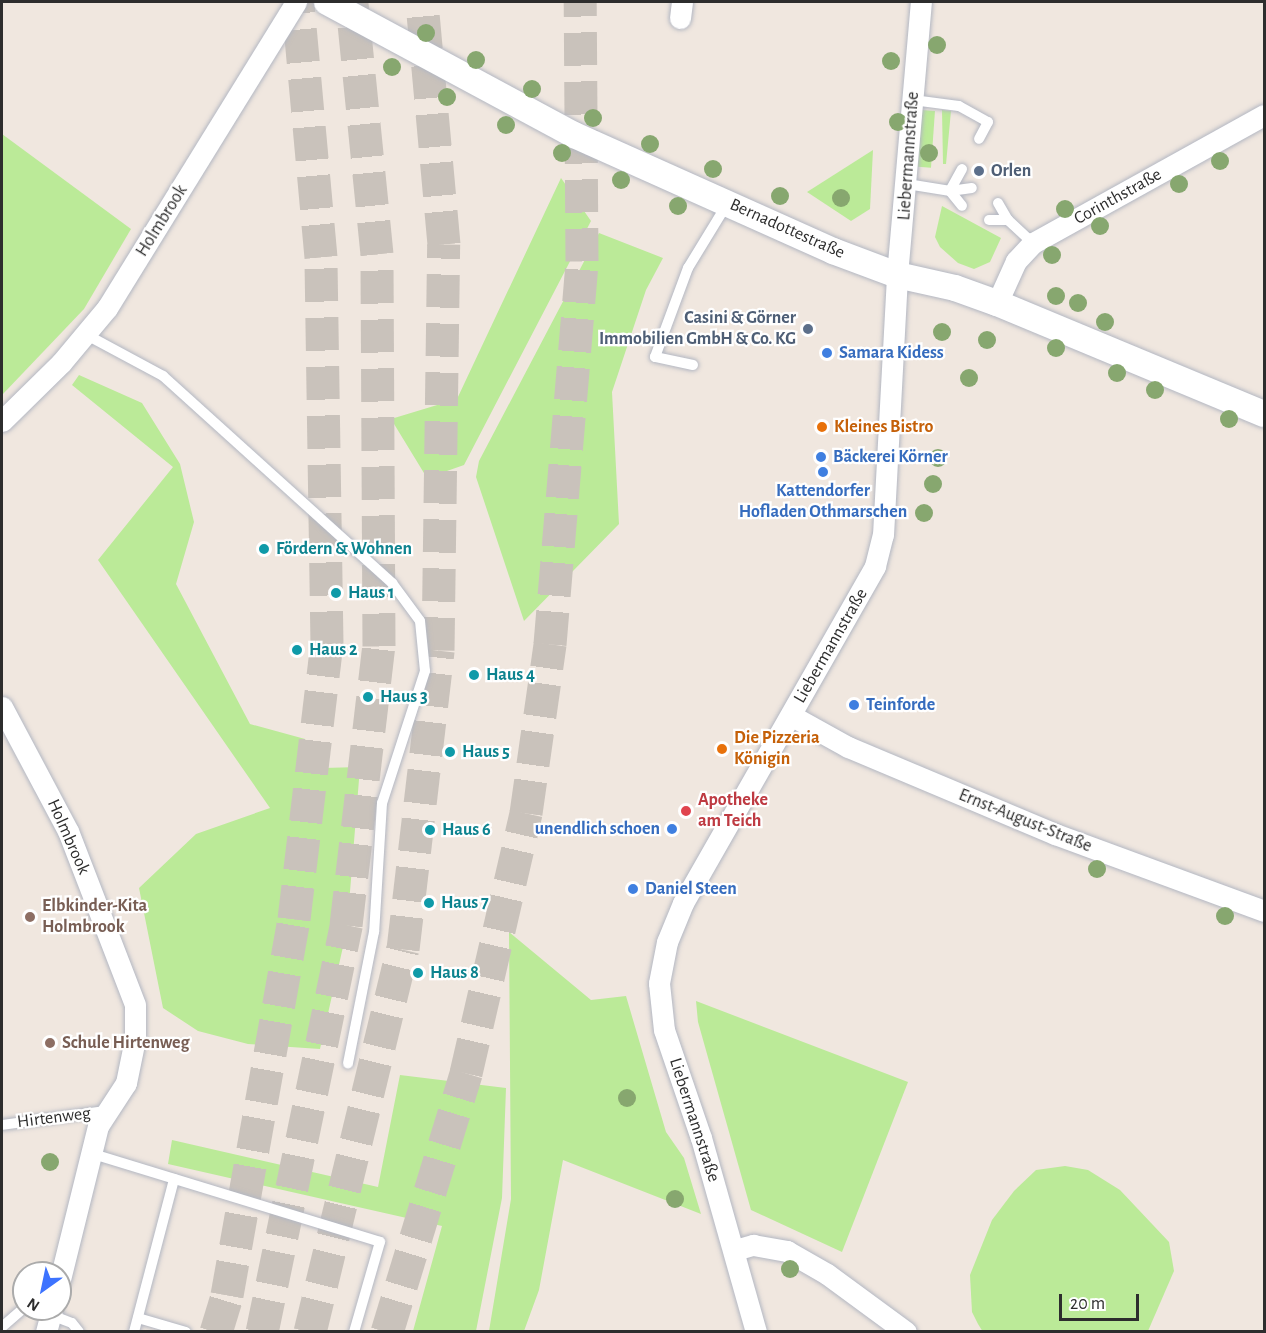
<!DOCTYPE html>
<meta charset="utf-8">
<style>
body{margin:0}
#map{position:relative;width:1266px;height:1333px;overflow:hidden;background:#f0e7df;font-family:"Alegreya Sans",sans-serif}
div>[style]{position:absolute}
[style*='--x']{left:calc(var(--x)*1px);top:calc(var(--y)*1px);width:calc(var(--w)*1px);rotate:calc(var(--a)*1deg)}
.green>*{inset:0;background:#bbea98;transform-origin:0 0}
.motorway-tunnel>*{height:33px;margin-top:-16.5px;transform-origin:0;background:repeating-linear-gradient(90deg,#c9c2bb 0 33px,transparent 0 49px)}
.roads{filter:drop-shadow(0 0 2px #b3b7c2) drop-shadow(0 0 2px #b3b7c2)}
.service>*{height:10px;margin:-5px;padding:0 5px;transform-origin:5px;border-radius:5px;background:#fff}
.minor>*{height:21px;margin:-10.5px;padding:0 10.5px;transform-origin:10.5px;border-radius:10.5px;background:#fff}
.tertiary>*{height:26px;margin:-13px;padding:0 13px;transform-origin:13px;border-radius:13px;background:#fff}
.trees>*{width:18px;height:18px;margin:-9px;border-radius:50%;background:#87a76f}
.dots>*{width:16px;height:16px;translate:-50% -50%;box-sizing:border-box;border:3px solid #fff;border-radius:50%}
span{translate:-50% -50%;white-space:nowrap;text-align:center;line-height:1.15;-webkit-text-stroke:4.5px #fff;paint-order:stroke}
.street-label{font-size:18px;color:#2d2d2d}
.service-label{font-size:18px;color:#4e5e75;font-weight:700}
.left{translate:0 -50%;text-align:left}
.right{translate:-100% -50%;text-align:right}
.shop-label{font-size:18px;color:#366cbe;font-weight:700}
.food-label{font-size:18px;color:#c56008;font-weight:700}
.culture-label{font-size:18px;color:#0d838f;font-weight:700}
.health-label{font-size:18px;color:#be3a42;font-weight:700}
.education-label{font-size:18px;color:#785e54;font-weight:700}
.frame{position:absolute;inset:0;border:3px solid #2d2d2d;pointer-events:none}
.north{position:absolute;left:12px;top:1261px;width:60px;height:60px;box-sizing:border-box;background:#fff;border:2px solid #ababab;border-radius:50%;rotate:213deg;font-size:16px;font-weight:700;line-height:24px;text-align:center;color:#2d2d2d}
.north::after{content:'';display:block;margin:auto;width:21px;height:27px;background:#3d73ff;clip-path:polygon(50% 0,100% 100%,50% 72%,0 100%)}
.scale{position:absolute;left:1059px;top:1294px;width:80px;height:27px;box-sizing:border-box;border:3px solid #2d2d2d;border-top:0;padding-left:8px;font-size:18px;line-height:21px;white-space:nowrap;color:#2d2d2d;-webkit-text-stroke:4px #fff;paint-order:stroke}
</style>
<div id="map">
<div class="green">
<div style="left:922px;top:110px;width:13px;height:57px;rotate:4deg"></div>
<div style="clip-path:polygon(942px 110px,951px 111px,946px 164px,943px 164px)"></div>
<div style="clip-path:polygon(2px 134px,131px 229px,84px 309px,2px 395px)"></div>
<div style="clip-path:polygon(873px 150px,870px 209px,851px 221px,807px 192px)"></div>
<div style="clip-path:polygon(561px 178px,591px 221px,464px 465px,427px 478px,391px 419px,457px 399px)"></div>
<div style="clip-path:polygon(942px 206px,1001px 238px,990px 262px,974px 269px,958px 263px,940px 247px,935px 237px)"></div>
<div style="clip-path:polygon(599px 233px,663px 258px,646px 290px,612px 392px,619px 524px,524px 621px,476px 477px,479px 461px)"></div>
<div style="clip-path:polygon(79px 375px,142px 403px,180px 464px,194px 522px,176px 584px,250px 724px,305px 739px,323px 768px,360px 767px,347px 929px,320px 1049px,248px 1044px,198px 1031px,163px 1008px,139px 888px,196px 834px,270px 808px,98px 560px,173px 467px,72px 385px)"></div>
<div style="clip-path:polygon(509px 932px,591px 1000px,626px 996px,666px 1132px,684px 1158px,701px 1214px,563px 1160px,539px 1290px,524px 1331px,489px 1331px,511px 1199px)"></div>
<div style="clip-path:polygon(696px 1001px,908px 1082px,842px 1252px,751px 1210px,698px 1022px)"></div>
<div style="clip-path:polygon(400px 1075px,506px 1088px,502px 1198px,476px 1331px,413px 1331px,442px 1226px,168px 1164px,172px 1140px,378px 1187px)"></div>
<div style="clip-path:polygon(1065px 1166px,1088px 1170px,1120px 1190px,1169px 1242px,1174px 1271px,1148px 1331px,983px 1332px,978px 1324px,972px 1312px,970px 1275px,992px 1220px,1014px 1191px,1036px 1170px)"></div>
</div>
<div class="motorway-tunnel">
<div style="--x:216;--y:1332;--w:39;--a:-73"></div>
<div style="--x:227;--y:1295;--w:382;--a:-79.9"></div>
<div style="--x:294;--y:919;--w:277;--a:-83.2"></div>
<div style="--x:327;--y:644;--w:387;--a:-90.9"></div>
<div style="--x:321;--y:257;--w:256;--a:-95.2"></div>
<div style="--x:262;--y:1332;--w:416;--a:-78.3"></div>
<div style="--x:346;--y:925;--w:281;--a:-83.3"></div>
<div style="--x:379;--y:646;--w:392;--a:-90.3"></div>
<div style="--x:377;--y:254;--w:253;--a:-95.7"></div>
<div style="--x:310;--y:1332;--w:394;--a:-76.4"></div>
<div style="--x:403;--y:949;--w:301;--a:-83.3"></div>
<div style="--x:438;--y:650;--w:406;--a:-89.2"></div>
<div style="--x:444;--y:244;--w:243;--a:-95.2"></div>
<div style="--x:387;--y:1332;--w:271;--a:-73"></div>
<div style="--x:466;--y:1073;--w:267;--a:-77"></div>
<div style="--x:526;--y:813;--w:171;--a:-81.9"></div>
<div style="--x:550;--y:644;--w:384;--a:-85.2"></div>
<div style="--x:582;--y:261;--w:259;--a:-90.4"></div>
</div>
<div class="roads">
<div class="service">
<div style="--x:913;--y:100;--w:46;--a:7.4"></div>
<div style="--x:959;--y:106;--w:33;--a:29"></div>
<div style="--x:988;--y:122;--w:19;--a:118"></div>
<div style="--x:962;--y:169;--w:25;--a:119"></div>
<div style="--x:950;--y:191;--w:19;--a:51"></div>
<div style="--x:907;--y:184;--w:44;--a:9.2"></div>
<div style="--x:950;--y:191;--w:22;--a:-8"></div>
<div style="--x:998;--y:203;--w:20;--a:60"></div>
<div style="--x:989;--y:220;--w:19;--a:0"></div>
<div style="--x:1008;--y:220;--w:34;--a:43"></div>
<div style="--x:85;--y:334;--w:89;--a:28.3"></div>
<div style="--x:163;--y:376;--w:309;--a:42.1"></div>
<div style="--x:392;--y:583;--w:47;--a:53.6"></div>
<div style="--x:420;--y:621;--w:50;--a:84.3"></div>
<div style="--x:425;--y:671;--w:139;--a:108"></div>
<div style="--x:382;--y:803;--w:129;--a:93.5"></div>
<div style="--x:374;--y:932;--w:134;--a:101.2"></div>
<div style="--x:693;--y:365;--w:39;--a:-168"></div>
<div style="--x:655;--y:357;--w:95;--a:-69.7"></div>
<div style="--x:688;--y:268;--w:75;--a:-58.6"></div>
<div style="--x:2;--y:1125;--w:105;--a:-7.7"></div>
<div style="--x:93;--y:1154;--w:300;--a:17"></div>
<div style="--x:380;--y:1242;--w:94;--a:106.1"></div>
<div style="--x:51;--y:1315;--w:22;--a:21"></div>
<div style="--x:72;--y:1323;--w:11;--a:52"></div>
<div style="--x:138;--y:1318;--w:50;--a:16.3"></div>
<div style="--x:2;--y:1327;--w:29;--a:-41"></div>
<div style="--x:134;--y:1332;--w:158;--a:-75.3"></div>
</div>
<div class="minor">
<div style="--x:680;--y:18;--w:16;--a:-83"></div>
<div style="--x:997;--y:303;--w:46;--a:-65.7"></div>
<div style="--x:1016;--y:261;--w:25;--a:-47"></div>
<div style="--x:1033;--y:243;--w:264;--a:-29"></div>
<div style="--x:2;--y:421;--w:83;--a:-44.5"></div>
<div style="--x:61;--y:363;--w:72;--a:-50.1"></div>
<div style="--x:107;--y:308;--w:360;--a:-58.3"></div>
<div style="--x:2;--y:707;--w:140;--a:62"></div>
<div style="--x:68;--y:831;--w:186;--a:68.9"></div>
<div style="--x:135;--y:1005;--w:34;--a:90"></div>
<div style="--x:135;--y:1039;--w:45;--a:101.6"></div>
<div style="--x:126;--y:1083;--w:51;--a:123.1"></div>
<div style="--x:98;--y:1126;--w:159;--a:103.9"></div>
<div style="--x:792;--y:716;--w:64;--a:29"></div>
<div style="--x:848;--y:747;--w:225;--a:22.8"></div>
<div style="--x:1055;--y:834;--w:223;--a:20.2"></div>
<div style="--x:735;--y:1250;--w:19;--a:-16"></div>
<div style="--x:753;--y:1245;--w:35;--a:10"></div>
<div style="--x:787;--y:1251;--w:46;--a:29.9"></div>
<div style="--x:827;--y:1274;--w:98;--a:36.3"></div>
<div style="--x:46;--y:1332;--w:24;--a:-75"></div>
<div style="--x:756;--y:1332;--w:202;--a:-105.8"></div>
<div style="--x:701;--y:1138;--w:114;--a:-108.9"></div>
<div style="--x:664;--y:1030;--w:47;--a:-96.1"></div>
<div style="--x:659;--y:983;--w:42;--a:-79"></div>
<div style="--x:667;--y:942;--w:42;--a:-67.7"></div>
<div style="--x:683;--y:903;--w:388;--a:-60.3"></div>
<div style="--x:875;--y:566;--w:32;--a:-76"></div>
<div style="--x:883;--y:535;--w:260;--a:-86.9"></div>
<div style="--x:897;--y:275;--w:274;--a:-85"></div>
</div>
<div class="tertiary">
<div style="--x:327;--y:2;--w:281;--a:28.3"></div>
<div style="--x:574;--y:135;--w:284;--a:24.1"></div>
<div style="--x:833;--y:251;--w:68;--a:20.6"></div>
<div style="--x:897;--y:275;--w:59;--a:12.6"></div>
<div style="--x:955;--y:288;--w:45;--a:19.7"></div>
<div style="--x:997;--y:303;--w:289;--a:22.6"></div>
</div>
</div>
<div class="trees">
<div style="left:426px;top:33px"></div>
<div style="left:937px;top:45px"></div>
<div style="left:476px;top:60px"></div>
<div style="left:891px;top:61px"></div>
<div style="left:392px;top:67px"></div>
<div style="left:532px;top:89px"></div>
<div style="left:447px;top:97px"></div>
<div style="left:593px;top:118px"></div>
<div style="left:898px;top:122px"></div>
<div style="left:506px;top:125px"></div>
<div style="left:650px;top:144px"></div>
<div style="left:562px;top:153px"></div>
<div style="left:929px;top:153px"></div>
<div style="left:1220px;top:161px"></div>
<div style="left:713px;top:169px"></div>
<div style="left:621px;top:180px"></div>
<div style="left:1179px;top:184px"></div>
<div style="left:780px;top:196px"></div>
<div style="left:841px;top:198px"></div>
<div style="left:678px;top:206px"></div>
<div style="left:1065px;top:209px"></div>
<div style="left:1100px;top:226px"></div>
<div style="left:1052px;top:255px"></div>
<div style="left:1056px;top:296px"></div>
<div style="left:1078px;top:303px"></div>
<div style="left:1105px;top:322px"></div>
<div style="left:942px;top:332px"></div>
<div style="left:987px;top:340px"></div>
<div style="left:1056px;top:348px"></div>
<div style="left:1117px;top:373px"></div>
<div style="left:969px;top:378px"></div>
<div style="left:1155px;top:390px"></div>
<div style="left:1229px;top:419px"></div>
<div style="left:938px;top:458px"></div>
<div style="left:933px;top:484px"></div>
<div style="left:924px;top:513px"></div>
<div style="left:1097px;top:869px"></div>
<div style="left:1225px;top:916px"></div>
<div style="left:627px;top:1098px"></div>
<div style="left:50px;top:1162px"></div>
<div style="left:675px;top:1199px"></div>
<div style="left:790px;top:1269px"></div>
</div>
<div class="dots">
<div style="left:979px;top:171px;background:#5c6f8a"></div>
<div style="left:808px;top:329px;background:#5c6f8a"></div>
<div style="left:827px;top:353px;background:#3f7fe0"></div>
<div style="left:822px;top:427px;background:#e8710a"></div>
<div style="left:821px;top:457px;background:#3f7fe0"></div>
<div style="left:823px;top:472px;background:#3f7fe0"></div>
<div style="left:264px;top:549px;background:#0f9aa8"></div>
<div style="left:336px;top:593px;background:#0f9aa8"></div>
<div style="left:297px;top:650px;background:#0f9aa8"></div>
<div style="left:474px;top:675px;background:#0f9aa8"></div>
<div style="left:368px;top:697px;background:#0f9aa8"></div>
<div style="left:854px;top:705px;background:#3f7fe0"></div>
<div style="left:722px;top:749px;background:#e8710a"></div>
<div style="left:450px;top:752px;background:#0f9aa8"></div>
<div style="left:686px;top:811px;background:#e0444e"></div>
<div style="left:672px;top:829px;background:#3f7fe0"></div>
<div style="left:430px;top:830px;background:#0f9aa8"></div>
<div style="left:633px;top:889px;background:#3f7fe0"></div>
<div style="left:429px;top:903px;background:#0f9aa8"></div>
<div style="left:30px;top:917px;background:#8d6e63"></div>
<div style="left:418px;top:973px;background:#0f9aa8"></div>
<div style="left:50px;top:1043px;background:#8d6e63"></div>
</div>
<div class="street-label">
<span style="left:909px;top:156px;rotate:-86deg">Liebermannstraße</span>
<span style="left:1118px;top:197px;rotate:-29deg">Corinthstraße</span>
<span style="left:162px;top:221px;rotate:-58deg">Holmbrook</span>
<span style="left:787px;top:229px;rotate:24deg">Bernadottestraße</span>
<span style="left:831px;top:646px;rotate:-60deg">Liebermannstraße</span>
<span style="left:1025px;top:821px;rotate:22deg">Ernst-August-Straße</span>
<span style="left:68px;top:837px;rotate:66deg">Holmbrook</span>
<span style="left:54px;top:1118px;rotate:-7deg">Hirtenweg</span>
<span style="left:694px;top:1120px;rotate:72deg">Liebermannstraße</span>
</div>
<div class="service-label">
<span class="left" style="left:991px;top:171px">Orlen</span>
<span class="right" style="left:796px;top:329px">Casini &amp; Görner<br>Immobilien GmbH &amp; Co. KG</span>
</div>
<div class="shop-label">
<span class="left" style="left:839px;top:353px">Samara Kidess</span>
<span class="left" style="left:833px;top:457px">Bäckerei Körner</span>
<span style="left:823px;top:502px">Kattendorfer<br>Hofladen Othmarschen</span>
<span class="left" style="left:866px;top:705px">Teinforde</span>
<span class="right" style="left:660px;top:829px">unendlich schoen</span>
<span class="left" style="left:645px;top:889px">Daniel Steen</span>
</div>
<div class="food-label">
<span class="left" style="left:834px;top:427px">Kleines Bistro</span>
<span class="left" style="left:734px;top:749px">Die Pizzeria<br>Königin</span>
</div>
<div class="culture-label">
<span class="left" style="left:276px;top:549px">Fördern &amp; Wohnen</span>
<span class="left" style="left:348px;top:593px">Haus 1</span>
<span class="left" style="left:309px;top:650px">Haus 2</span>
<span class="left" style="left:486px;top:675px">Haus 4</span>
<span class="left" style="left:380px;top:697px">Haus 3</span>
<span class="left" style="left:462px;top:752px">Haus 5</span>
<span class="left" style="left:442px;top:830px">Haus 6</span>
<span class="left" style="left:441px;top:903px">Haus 7</span>
<span class="left" style="left:430px;top:973px">Haus 8</span>
</div>
<div class="health-label">
<span class="left" style="left:698px;top:811px">Apotheke<br>am Teich</span>
</div>
<div class="education-label">
<span class="left" style="left:42px;top:917px">Elbkinder-Kita<br>Holmbrook</span>
<span class="left" style="left:62px;top:1043px">Schule Hirtenweg</span>
</div>
<div class="frame"></div>
<div class="north">N</div>
<div class="scale">20 m</div>
</div>
